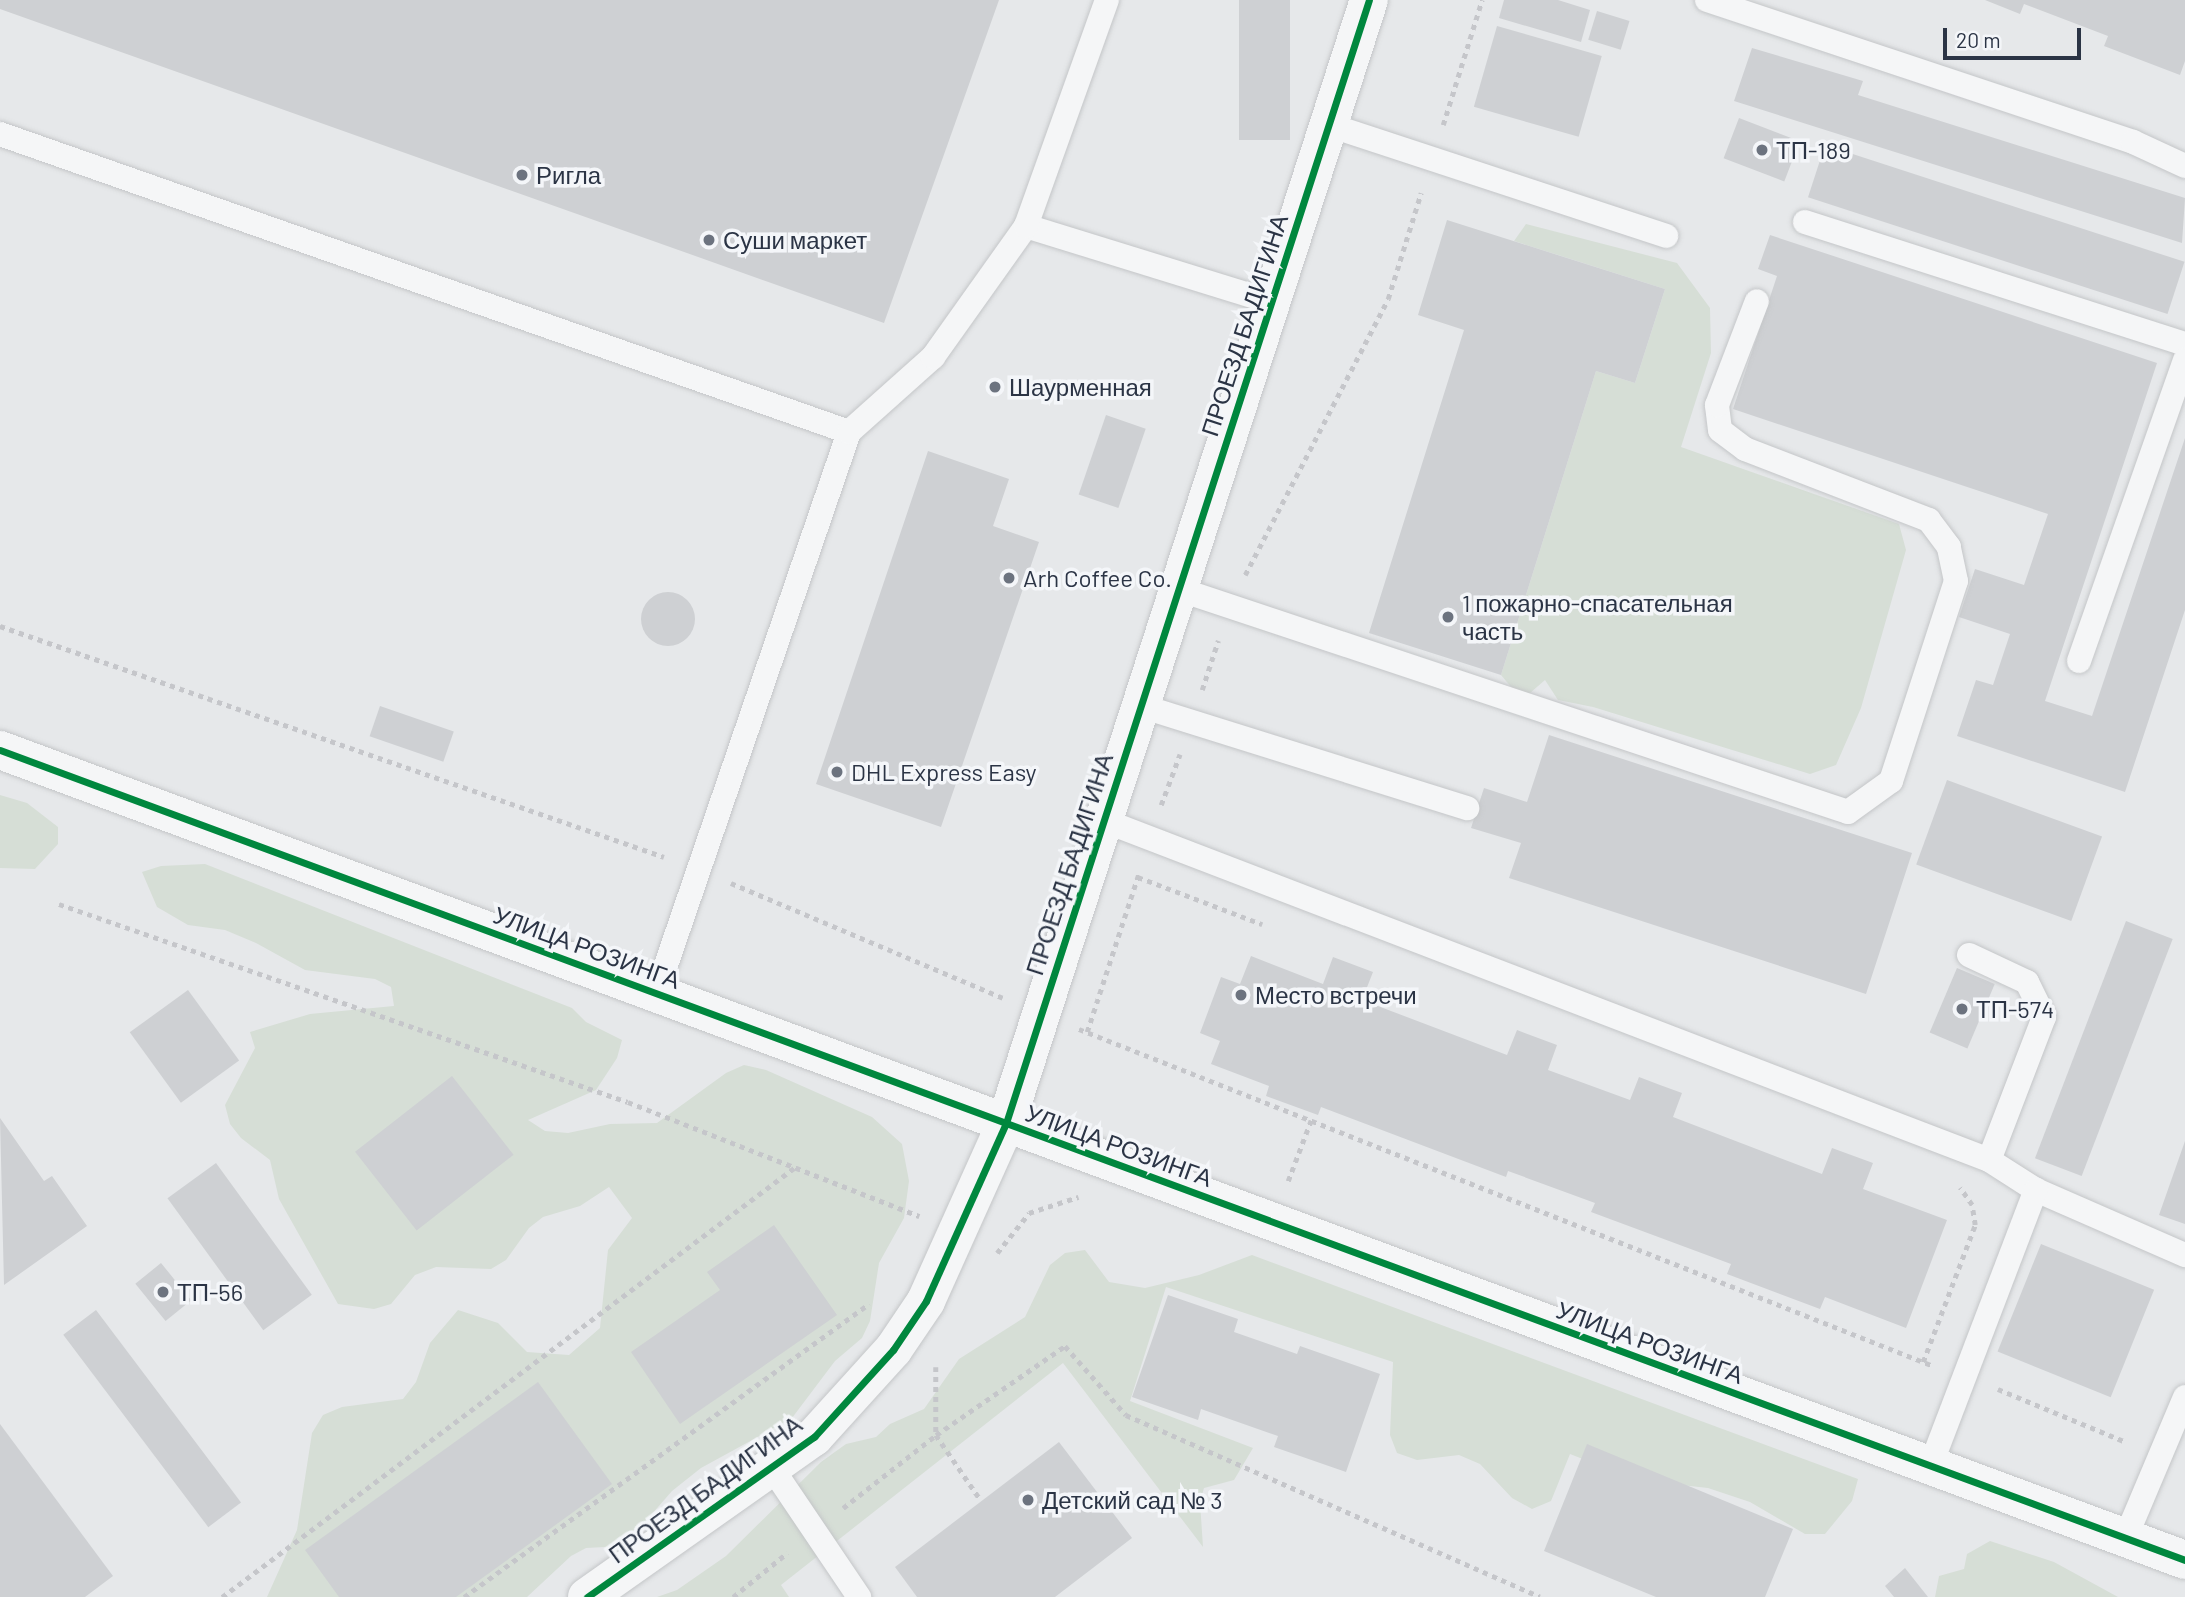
<!DOCTYPE html>
<meta charset="utf-8">
<style>
body{margin:0}
#map{position:relative;width:2185px;height:1597px;overflow:hidden;background:#e6e8ea;font-family:Barlow,sans-serif}
div>[style]{position:absolute}
[style*='--x']{left:calc(var(--x)*1px);top:calc(var(--y)*1px);width:calc(var(--w)*1px);rotate:calc(var(--a)*1deg)}
.green>*{inset:0;background:#d6ded6}
.building>*{inset:0;background:#ced0d3;transform-origin:0 0}
.round{border-radius:50%}
.path>*{height:4.5px;margin-top:-2.25px;transform-origin:0;background:repeating-linear-gradient(90deg,#c5c6ca 0 5px,transparent 0 10px)}
.roads{filter:drop-shadow(0 0 2px #c4c6c8) drop-shadow(0 0 2px #c4c6c8)}
.service>*{height:24px;margin:-12px;padding:0 12px;transform-origin:12px;border-radius:12px;background:#f5f6f7}
.minor>*{height:38px;margin:-19px;padding:0 19px;transform-origin:19px;border-radius:19px;background:#f5f6f7}
.tertiary>*{height:38px;margin:-19px;padding:0 19px;transform-origin:19px;border-radius:19px;background:#f5f6f7}
.cycleway>*{height:7px;margin:-3.5px;padding:0 3.5px;transform-origin:3.5px;border-radius:3.5px;background:#00873e}
.dots>*{width:19px;height:19px;translate:-50% -50%;box-sizing:border-box;border:4px solid #f4f6f9;border-radius:50%}
span{translate:-50% -50%;white-space:nowrap;text-align:center;line-height:1.15;-webkit-text-stroke:7px #f4f6f9;paint-order:stroke}
.poi-label{font-size:24px;color:#2b3445}
.left{translate:0 -50%;text-align:left}
.street-label{font-size:24px;color:#2b3445}
.scale{position:absolute;left:1943px;top:28px;width:138px;height:32px;box-sizing:border-box;border:4px solid #2b3445;border-top:0;padding-left:9px;font-size:21px;line-height:24px;white-space:nowrap;color:#2b3445;-webkit-text-stroke:5px #f4f6f9;paint-order:stroke}
</style>
<div id="map">
<div class="green">
<div style="clip-path:polygon(1526px 224px,1677px 263px,1710px 308px,1711px 353px,1681px 447px,1899px 524px,1906px 550px,1861px 708px,1836px 765px,1810px 774px,1593px 707px,1558px 700px,1545px 680px,1522px 700px,1501px 675px,1596px 371px,1635px 383px,1665px 289px,1514px 241px)"></div>
<div style="clip-path:polygon(0 795px,27px 803px,58px 827px,58px 844px,35px 869px,0 868px)"></div>
<div style="clip-path:polygon(205px 864px,572px 1008px,586px 1022px,622px 1040px,617px 1058px,596px 1090px,528px 1120px,545px 1131px,568px 1133px,610px 1124px,657px 1123px,726px 1073px,744px 1065px,766px 1070px,872px 1117px,902px 1144px,909px 1181px,904px 1218px,879px 1263px,870px 1321px,862px 1338px,835px 1361px,792px 1418px,701px 1468px,672px 1491px,624px 1546px,586px 1548px,571px 1556px,527px 1597px,267px 1597px,297px 1530px,312px 1433px,323px 1415px,342px 1407px,403px 1399px,416px 1382px,430px 1343px,458px 1310px,498px 1323px,527px 1352px,569px 1355px,600px 1328px,608px 1250px,632px 1218px,609px 1187px,580px 1206px,543px 1217px,529px 1228px,506px 1260px,491px 1269px,436px 1267px,415px 1275px,391px 1304px,374px 1309px,338px 1304px,279px 1199px,270px 1160px,241px 1138px,230px 1124px,225px 1105px,255px 1048px,250px 1032px,310px 1014px,394px 1006px,391px 987px,375px 979px,305px 970px,256px 943px,225px 930px,188px 925px,157px 907px,142px 872px,161px 866px)"></div>
<div style="clip-path:polygon(1085px 1250px,1109px 1282px,1145px 1288px,1199px 1275px,1252px 1255px,1858px 1479px,1852px 1501px,1825px 1534px,1805px 1534px,1750px 1502px,1708px 1488px,1636px 1480px,1570px 1454px,1551px 1501px,1532px 1509px,1512px 1498px,1480px 1464px,1459px 1455px,1417px 1460px,1397px 1453px,1390px 1435px,1393px 1362px,1166px 1287px,1130px 1401px,1253px 1448px,1234px 1480px,1204px 1488px,1200px 1502px,1203px 1547px,1063px 1363px,781px 1585px,789px 1597px,657px 1597px,677px 1590px,726px 1556px,821px 1462px,846px 1444px,876px 1437px,890px 1424px,924px 1409px,959px 1359px,1025px 1317px,1050px 1265px,1065px 1253px)"></div>
<div style="clip-path:polygon(1990px 1541px,2054px 1562px,2118px 1597px,1935px 1597px,1939px 1576px,1964px 1569px,1967px 1554px)"></div>
</div>
<div class="building">
<div style="clip-path:polygon(0 0,999px 0,884px 323px,0 9px)"></div>
<div style="left:1239px;top:0;width:51px;height:140px"></div>
<div style="clip-path:polygon(1504px 0,1558px 0,1590px 10px,1581px 42px,1499px 18px)"></div>
<div style="clip-path:polygon(1985px 0,2185px 0,2185px 61px,2180px 75px,2104px 46px,2108px 36px,2024px 4px,2020px 14px)"></div>
<div style="left:1597px;top:11px;width:34px;height:30px;rotate:17deg"></div>
<div style="left:1497px;top:26px;width:109px;height:84px;rotate:16deg"></div>
<div style="clip-path:polygon(1752px 48px,1863px 81px,1858px 95px,2185px 198px,2182px 243px,1734px 101px)"></div>
<div style="left:1739px;top:118px;width:65px;height:43px;rotate:21deg"></div>
<div style="left:1825px;top:145px;width:378px;height:55px;rotate:18deg"></div>
<div style="clip-path:polygon(1447px 220px,1665px 289px,1635px 383px,1596px 371px,1501px 675px,1369px 633px,1464px 330px,1418px 315px)"></div>
<div style="clip-path:polygon(1770px 235px,2157px 363px,2045px 701px,2092px 716px,2185px 438px,2185px 610px,2125px 792px,1957px 736px,1976px 680px,1993px 685px,2010px 634px,1959px 617px,1975px 569px,2024px 585px,2048px 514px,1733px 409px,1777px 276px,1758px 269px)"></div>
<div style="left:1106px;top:415px;width:42px;height:84px;rotate:19deg"></div>
<div style="clip-path:polygon(928px 451px,1009px 479px,993px 526px,1039px 542px,941px 827px,816px 784px)"></div>
<div class="round" style="left:641px;top:592px;width:54px;height:54px"></div>
<div style="left:380px;top:706px;width:78px;height:32px;rotate:19deg"></div>
<div style="clip-path:polygon(1549px 735px,1912px 853px,1866px 994px,1509px 878px,1521px 843px,1471px 828px,1484px 788px,1527px 802px)"></div>
<div style="left:1947px;top:780px;width:165px;height:90px;rotate:20deg"></div>
<div style="left:2126px;top:921px;width:50px;height:254px;rotate:21deg"></div>
<div style="clip-path:polygon(1251px 956px,1323px 984px,1333px 957px,1373px 972px,1362px 1000px,1507px 1055px,1517px 1030px,1557px 1045px,1548px 1070px,1630px 1100px,1639px 1077px,1660px 1085px,1682px 1093px,1673px 1117px,1822px 1174px,1832px 1148px,1873px 1163px,1863px 1189px,1947px 1220px,1906px 1328px,1825px 1297px,1820px 1309px,1727px 1274px,1731px 1264px,1591px 1212px,1595px 1203px,1508px 1171px,1506px 1177px,1321px 1107px,1318px 1115px,1266px 1096px,1269px 1086px,1211px 1064px,1220px 1041px,1200px 1033px,1221px 977px,1240px 984px)"></div>
<div style="left:1957px;top:968px;width:41px;height:70px;rotate:23deg"></div>
<div style="left:188px;top:990px;width:87px;height:72px;rotate:54deg"></div>
<div style="left:452px;top:1076px;width:100px;height:123px;rotate:52deg"></div>
<div style="clip-path:polygon(0 1118px,44px 1181px,52px 1176px,87px 1226px,4px 1285px)"></div>
<div style="clip-path:polygon(2185px 1141px,2185px 1224px,2159px 1215px)"></div>
<div style="left:216px;top:1163px;width:163px;height:60px;rotate:54deg"></div>
<div style="clip-path:polygon(774px 1225px,837px 1315px,680px 1424px,631px 1352px,720px 1290px,707px 1272px)"></div>
<div style="left:2041px;top:1244px;width:122px;height:116px;rotate:22deg"></div>
<div style="left:161px;top:1263px;width:48px;height:33px;rotate:51deg"></div>
<div style="clip-path:polygon(1168px 1295px,1238px 1319px,1234px 1332px,1297px 1354px,1300px 1346px,1380px 1374px,1346px 1472px,1274px 1447px,1278px 1436px,1201px 1409px,1198px 1420px,1132px 1397px)"></div>
<div style="left:96px;top:1310px;width:241px;height:41px;rotate:53deg"></div>
<div style="clip-path:polygon(538px 1382px,612px 1484px,456px 1597px,339px 1597px,305px 1550px)"></div>
<div style="clip-path:polygon(0 1424px,113px 1576px,85px 1597px,0 1597px)"></div>
<div style="clip-path:polygon(1059px 1442px,1132px 1538px,1055px 1597px,917px 1597px,895px 1567px)"></div>
<div style="clip-path:polygon(1587px 1444px,1793px 1529px,1765px 1597px,1656px 1597px,1544px 1551px)"></div>
<div style="clip-path:polygon(1905px 1568px,1928px 1597px,1894px 1597px,1885px 1586px)"></div>
</div>
<div class="path">
<div style="--x:1443;--y:125;--w:131;--a:-72.7"></div>
<div style="--x:1245;--y:575;--w:311;--a:-62.6"></div>
<div style="--x:1388;--y:299;--w:111;--a:-72.7"></div>
<div style="--x:0;--y:626;--w:703;--a:19.18"></div>
<div style="--x:1202;--y:690;--w:52;--a:-71.9"></div>
<div style="--x:1161;--y:805;--w:54;--a:-69.6"></div>
<div style="--x:1138;--y:877;--w:133;--a:20.8"></div>
<div style="--x:731;--y:883;--w:295;--a:22.9"></div>
<div style="--x:59;--y:904;--w:602;--a:19.19"></div>
<div style="--x:628;--y:1102;--w:313;--a:21.4"></div>
<div style="--x:1079;--y:1029;--w:916;--a:21.52"></div>
<div style="--x:1087;--y:1032;--w:167;--a:-71.9"></div>
<div style="--x:1288;--y:1181;--w:65;--a:-69.3"></div>
<div style="--x:997;--y:1253;--w:51;--a:-51.3"></div>
<div style="--x:1029;--y:1213;--w:52;--a:-18.1"></div>
<div style="--x:1923;--y:1362;--w:147;--a:-69.2"></div>
<div style="--x:1975;--y:1225;--w:20;--a:-99"></div>
<div style="--x:1972;--y:1205;--w:21;--a:-125"></div>
<div style="--x:936;--y:1367;--w:68;--a:90"></div>
<div style="--x:936;--y:1435;--w:78;--a:55.5"></div>
<div style="--x:1998;--y:1389;--w:139;--a:22.5"></div>
<div style="--x:843;--y:1508;--w:118;--a:-38.1"></div>
<div style="--x:936;--y:1435;--w:157;--a:-34.6"></div>
<div style="--x:1065;--y:1346;--w:92;--a:48.5"></div>
<div style="--x:1126;--y:1415;--w:452;--a:23.7"></div>
<div style="--x:222;--y:1597;--w:715;--a:-36.87"></div>
<div style="--x:464;--y:1597;--w:500;--a:-35.9"></div>
<div style="--x:733;--y:1597;--w:70;--a:-39.2"></div>
</div>
<div class="roads">
<div class="service">
<div style="--x:1707;--y:0;--w:449;--a:18.4"></div>
<div style="--x:2133;--y:142;--w:57;--a:24.8"></div>
<div style="--x:1329;--y:125;--w:355;--a:18.2"></div>
<div style="--x:0;--y:134;--w:900;--a:19.34"></div>
<div style="--x:849;--y:432;--w:594;--a:108.95"></div>
<div style="--x:1805;--y:222;--w:399;--a:17.8"></div>
<div style="--x:1026;--y:226;--w:257;--a:17.2"></div>
<div style="--x:849;--y:432;--w:113;--a:-41.8"></div>
<div style="--x:933;--y:357;--w:161;--a:-54.6"></div>
<div style="--x:1026;--y:226;--w:240;--a:-70.3"></div>
<div style="--x:1178;--y:589;--w:706;--a:18.41"></div>
<div style="--x:1848;--y:812;--w:53;--a:-35.8"></div>
<div style="--x:1891;--y:781;--w:210;--a:-72"></div>
<div style="--x:1956;--y:581;--w:35;--a:-102"></div>
<div style="--x:1949;--y:547;--w:34;--a:-127"></div>
<div style="--x:1929;--y:520;--w:197;--a:-158.9"></div>
<div style="--x:1745;--y:449;--w:31;--a:-143"></div>
<div style="--x:1720;--y:430;--w:25;--a:-97"></div>
<div style="--x:1717;--y:405;--w:111;--a:-69"></div>
<div style="--x:2079;--y:661;--w:319;--a:-70.6"></div>
<div style="--x:1141;--y:706;--w:342;--a:17.4"></div>
<div style="--x:1105;--y:821;--w:947;--a:20.98"></div>
<div style="--x:1989;--y:1160;--w:56;--a:32.6"></div>
<div style="--x:2036;--y:1190;--w:163;--a:23.6"></div>
<div style="--x:1969;--y:955;--w:64;--a:25"></div>
<div style="--x:2027;--y:982;--w:39;--a:64"></div>
<div style="--x:2044;--y:1017;--w:153;--a:111"></div>
<div style="--x:1930;--y:1467;--w:297;--a:-69.1"></div>
<div style="--x:772;--y:1468;--w:156;--a:56"></div>
<div style="--x:2125;--y:1539;--w:154;--a:-67.1"></div>
</div>
<div class="minor">
<div style="--x:587;--y:1597;--w:278;--a:-35.2"></div>
<div style="--x:814;--y:1437;--w:118;--a:-47.8"></div>
<div style="--x:893;--y:1350;--w:59;--a:-56"></div>
<div style="--x:926;--y:1301;--w:195;--a:-65.8"></div>
<div style="--x:1006;--y:1123;--w:1180;--a:-72.09"></div>
</div>
<div class="tertiary">
<div style="--x:0;--y:750;--w:2330;--a:20.34"></div>
</div>
</div>
<div class="cycleway">
<div style="--x:0;--y:750;--w:2330;--a:20.34"></div>
<div style="--x:587;--y:1597;--w:278;--a:-35.2"></div>
<div style="--x:814;--y:1437;--w:118;--a:-47.8"></div>
<div style="--x:893;--y:1350;--w:59;--a:-56"></div>
<div style="--x:926;--y:1301;--w:195;--a:-65.8"></div>
<div style="--x:1006;--y:1123;--w:1180;--a:-72.09"></div>
</div>
<div class="dots">
<div style="left:1762px;top:150px;background:#6c737f"></div>
<div style="left:522px;top:175px;background:#6c737f"></div>
<div style="left:709px;top:240px;background:#6c737f"></div>
<div style="left:995px;top:387px;background:#6c737f"></div>
<div style="left:1009px;top:578px;background:#6c737f"></div>
<div style="left:1448px;top:617px;background:#6c737f"></div>
<div style="left:837px;top:772px;background:#6c737f"></div>
<div style="left:1241px;top:995px;background:#6c737f"></div>
<div style="left:1962px;top:1009px;background:#6c737f"></div>
<div style="left:163px;top:1292px;background:#6c737f"></div>
<div style="left:1028px;top:1500px;background:#6c737f"></div>
</div>
<div class="poi-label">
<span class="left" style="left:1776px;top:150px">ТП-189</span>
<span class="left" style="left:536px;top:175px">Ригла</span>
<span class="left" style="left:723px;top:240px">Суши маркет</span>
<span class="left" style="left:1009px;top:387px">Шаурменная</span>
<span class="left" style="left:1023px;top:578px">Arh Coffee Co.</span>
<span class="left" style="left:1462px;top:617px">1 пожарно-спасательная<br>часть</span>
<span class="left" style="left:851px;top:772px">DHL Express Easy</span>
<span class="left" style="left:1255px;top:995px">Место встречи</span>
<span class="left" style="left:1976px;top:1009px">ТП-574</span>
<span class="left" style="left:177px;top:1292px">ТП-56</span>
<span class="left" style="left:1042px;top:1500px">Детский сад № 3</span>
</div>
<div class="street-label">
<span style="left:1244px;top:325px;rotate:-72deg">ПРОЕЗД БАДИГИНА</span>
<span style="left:1069px;top:864px;rotate:-72deg">ПРОЕЗД БАДИГИНА</span>
<span style="left:587px;top:947px;rotate:20deg">УЛИЦА РОЗИНГА</span>
<span style="left:1119px;top:1145px;rotate:20deg">УЛИЦА РОЗИНГА</span>
<span style="left:1650px;top:1342px;rotate:20deg">УЛИЦА РОЗИНГА</span>
<span style="left:705px;top:1489px;rotate:-36deg">ПРОЕЗД БАДИГИНА</span>
</div>
<div class="scale">20 m</div>
</div>
